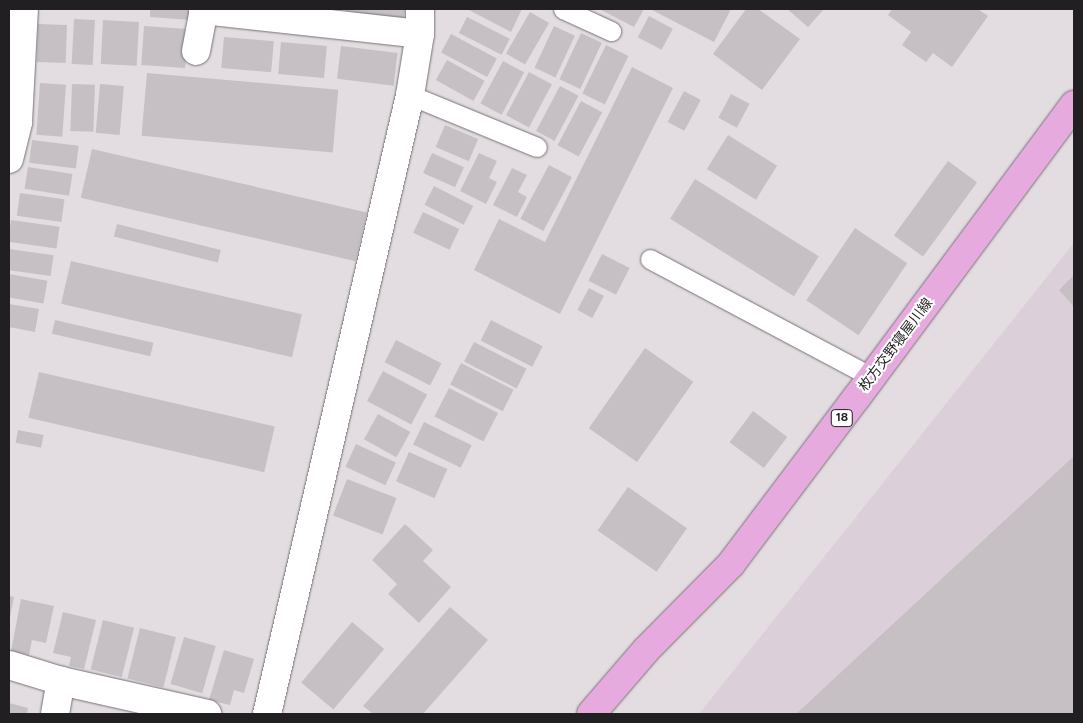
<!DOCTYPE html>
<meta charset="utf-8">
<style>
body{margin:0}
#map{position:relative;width:1083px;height:723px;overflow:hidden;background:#e3dde2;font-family:Figtree,"Noto Sans JP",sans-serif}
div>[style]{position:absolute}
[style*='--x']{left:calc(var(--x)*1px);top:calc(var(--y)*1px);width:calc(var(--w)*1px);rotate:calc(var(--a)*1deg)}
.built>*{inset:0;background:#dbcfd9}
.building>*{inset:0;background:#c6c0c5;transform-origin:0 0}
.roads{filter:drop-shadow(0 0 1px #767175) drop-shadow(0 0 1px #767175)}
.service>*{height:19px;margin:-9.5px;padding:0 9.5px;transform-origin:9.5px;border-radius:9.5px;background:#fff}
.minor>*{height:28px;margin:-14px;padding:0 14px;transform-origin:14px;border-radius:14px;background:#fff}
.primary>*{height:28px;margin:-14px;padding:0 14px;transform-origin:14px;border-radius:14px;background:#e7aadf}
span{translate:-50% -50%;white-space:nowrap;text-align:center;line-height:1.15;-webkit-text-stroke:4px #fff;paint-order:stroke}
.shield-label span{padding:1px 4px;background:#fff;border:1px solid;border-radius:4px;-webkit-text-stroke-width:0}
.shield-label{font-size:12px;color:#211f21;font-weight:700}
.street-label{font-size:14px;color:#211f21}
.frame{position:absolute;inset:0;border:10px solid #211f21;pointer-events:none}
</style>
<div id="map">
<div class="built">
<div style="clip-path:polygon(1074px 243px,1074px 714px,699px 714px)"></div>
</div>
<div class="building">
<div style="clip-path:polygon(150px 9px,192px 9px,191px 20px,150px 17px)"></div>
<div style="clip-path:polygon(346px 9px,405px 9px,403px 24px,345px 19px)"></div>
<div style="clip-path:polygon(467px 9px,522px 9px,511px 32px)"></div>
<div style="clip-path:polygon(599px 9px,644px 9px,634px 27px)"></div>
<div style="clip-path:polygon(650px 9px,731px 9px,714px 42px)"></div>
<div style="clip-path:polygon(746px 9px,758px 9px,800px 39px,762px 90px,713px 54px)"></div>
<div style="clip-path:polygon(787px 9px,824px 9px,808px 27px)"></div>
<div style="clip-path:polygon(892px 9px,978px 9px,988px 16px,952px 67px,933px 53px,926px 62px,902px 45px,911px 32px,888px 15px)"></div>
<div style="left:530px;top:12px;width:22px;height:48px;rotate:30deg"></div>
<div style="left:649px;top:16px;width:27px;height:24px;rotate:28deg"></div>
<div style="left:467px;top:17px;width:48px;height:18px;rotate:27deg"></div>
<div style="left:74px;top:19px;width:21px;height:45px;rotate:3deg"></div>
<div style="left:103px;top:20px;width:36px;height:44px;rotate:3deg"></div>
<div style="left:38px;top:24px;width:29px;height:38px;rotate:2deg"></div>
<div style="left:144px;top:26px;width:44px;height:39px;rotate:4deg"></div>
<div style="left:554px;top:26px;width:23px;height:46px;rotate:25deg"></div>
<div style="left:581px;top:33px;width:23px;height:51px;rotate:25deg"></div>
<div style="left:451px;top:34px;width:52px;height:21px;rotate:28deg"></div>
<div style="left:224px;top:37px;width:50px;height:31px;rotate:5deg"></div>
<div style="left:281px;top:42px;width:46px;height:32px;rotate:5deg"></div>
<div style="left:606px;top:45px;width:25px;height:54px;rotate:26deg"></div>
<div style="left:341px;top:46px;width:57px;height:33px;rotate:7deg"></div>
<div style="left:447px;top:60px;width:43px;height:23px;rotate:29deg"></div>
<div style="left:503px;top:61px;width:24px;height:48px;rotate:28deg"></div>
<div style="clip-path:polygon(632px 67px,673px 88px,560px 314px,474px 270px,499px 219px,545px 242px)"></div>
<div style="left:529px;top:72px;width:26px;height:49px;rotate:28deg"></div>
<div style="left:147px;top:73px;width:192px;height:63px;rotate:5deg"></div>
<div style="left:40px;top:83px;width:26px;height:52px;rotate:4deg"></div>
<div style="left:72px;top:84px;width:23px;height:47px;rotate:2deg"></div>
<div style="left:100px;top:84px;width:24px;height:49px;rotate:5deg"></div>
<div style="left:560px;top:86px;width:21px;height:51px;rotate:28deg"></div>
<div style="left:684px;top:91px;width:19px;height:35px;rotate:28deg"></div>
<div style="left:731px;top:94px;width:21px;height:27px;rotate:28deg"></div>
<div style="left:581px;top:101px;width:24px;height:50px;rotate:28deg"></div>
<div style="left:445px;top:125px;width:36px;height:24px;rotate:23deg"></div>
<div style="left:728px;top:135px;width:58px;height:40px;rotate:32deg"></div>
<div style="left:32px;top:140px;width:47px;height:23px;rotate:7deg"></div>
<div style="left:92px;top:149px;width:282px;height:50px;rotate:13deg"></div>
<div style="left:432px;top:153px;width:35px;height:22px;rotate:24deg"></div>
<div style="clip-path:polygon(479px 153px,497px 161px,489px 178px,497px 182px,486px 204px,460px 191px)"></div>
<div style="left:948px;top:161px;width:36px;height:92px;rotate:36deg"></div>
<div style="left:549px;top:165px;width:26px;height:61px;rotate:28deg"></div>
<div style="left:28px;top:167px;width:45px;height:22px;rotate:9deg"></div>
<div style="clip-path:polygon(512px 168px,527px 175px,518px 192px,527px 197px,517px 217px,493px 205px)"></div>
<div style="left:695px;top:179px;width:146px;height:47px;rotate:32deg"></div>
<div style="left:434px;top:186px;width:44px;height:21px;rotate:27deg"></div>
<div style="left:20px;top:193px;width:45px;height:23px;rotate:8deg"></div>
<div style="left:423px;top:212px;width:40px;height:23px;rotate:25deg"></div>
<div style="left:11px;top:220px;width:49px;height:22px;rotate:8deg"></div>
<div style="left:117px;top:224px;width:107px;height:13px;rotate:14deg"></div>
<div style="left:855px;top:228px;width:63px;height:87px;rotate:34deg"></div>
<div style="left:9px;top:249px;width:45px;height:21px;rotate:8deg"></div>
<div style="left:602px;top:254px;width:31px;height:30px;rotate:27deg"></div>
<div style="left:71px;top:261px;width:237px;height:44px;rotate:13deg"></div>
<div style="left:9px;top:274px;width:39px;height:23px;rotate:10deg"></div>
<div style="clip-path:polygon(1074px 275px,1074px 307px,1059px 290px)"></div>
<div style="left:589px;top:288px;width:17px;height:25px;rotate:28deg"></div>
<div style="clip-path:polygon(9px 304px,39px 309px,35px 332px,9px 327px)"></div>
<div style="left:55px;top:320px;width:101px;height:14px;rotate:13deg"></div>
<div style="left:491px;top:320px;width:58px;height:23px;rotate:27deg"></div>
<div style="left:396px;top:340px;width:51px;height:25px;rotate:27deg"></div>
<div style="left:474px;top:342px;width:59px;height:22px;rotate:27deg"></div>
<div style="left:645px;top:348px;width:59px;height:98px;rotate:35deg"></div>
<div style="left:461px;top:363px;width:59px;height:24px;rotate:27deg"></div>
<div style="left:383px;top:371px;width:50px;height:34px;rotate:28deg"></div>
<div style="left:39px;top:372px;width:242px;height:47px;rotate:13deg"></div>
<div style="left:449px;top:388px;width:55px;height:32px;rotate:27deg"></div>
<div style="left:753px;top:411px;width:43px;height:39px;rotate:37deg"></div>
<div style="left:378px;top:414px;width:37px;height:29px;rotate:29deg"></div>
<div style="left:424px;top:422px;width:53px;height:25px;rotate:26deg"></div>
<div style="left:18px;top:430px;width:26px;height:13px;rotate:11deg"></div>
<div style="left:356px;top:444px;width:44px;height:25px;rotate:25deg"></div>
<div style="left:409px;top:452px;width:42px;height:32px;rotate:24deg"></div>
<div style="clip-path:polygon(1074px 456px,1074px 714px,796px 714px)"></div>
<div style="left:347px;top:479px;width:53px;height:39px;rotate:21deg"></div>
<div style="left:628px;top:487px;width:72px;height:53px;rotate:35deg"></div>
<div style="clip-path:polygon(405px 524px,433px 550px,423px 561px,451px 587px,419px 623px,388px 594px,397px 584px,372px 560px)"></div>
<div style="clip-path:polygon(9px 596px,14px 597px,10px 617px,9px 616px)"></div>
<div style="clip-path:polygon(21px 599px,54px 606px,46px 643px,32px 640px,29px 655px,11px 651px)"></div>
<div style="clip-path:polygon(450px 607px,488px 640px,423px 714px,373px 714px,363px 706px)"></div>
<div style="clip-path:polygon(63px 612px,96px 620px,84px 669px,69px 666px,71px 657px,53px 653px)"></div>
<div style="left:103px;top:620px;width:32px;height:51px;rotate:14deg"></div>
<div style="left:352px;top:622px;width:42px;height:79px;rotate:40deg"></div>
<div style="left:140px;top:628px;width:37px;height:52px;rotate:14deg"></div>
<div style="left:184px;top:637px;width:33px;height:49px;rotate:16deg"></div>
<div style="clip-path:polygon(224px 650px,254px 659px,244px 693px,234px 690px,230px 705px,209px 700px)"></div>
<div style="clip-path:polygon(9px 703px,28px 708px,27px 714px,9px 714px)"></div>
</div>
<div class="roads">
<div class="service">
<div style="--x:563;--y:9;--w:53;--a:24.6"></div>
<div style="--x:410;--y:95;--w:137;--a:22.3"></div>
<div style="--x:650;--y:259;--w:251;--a:28"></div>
</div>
<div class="minor">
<div style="--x:203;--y:10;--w:218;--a:6.3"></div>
<div style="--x:196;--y:51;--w:43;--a:-79.2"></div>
<div style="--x:9;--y:159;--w:38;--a:-76"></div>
<div style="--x:18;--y:122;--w:113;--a:-87"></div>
<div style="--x:9;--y:665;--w:54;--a:17.1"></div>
<div style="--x:61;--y:681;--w:150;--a:12.7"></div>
<div style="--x:55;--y:714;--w:34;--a:-80"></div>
<div style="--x:267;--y:714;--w:635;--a:-76.99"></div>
<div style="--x:410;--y:95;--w:62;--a:-80.7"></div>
<div style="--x:420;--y:34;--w:25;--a:-90"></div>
</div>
<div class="primary">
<div style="--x:591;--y:714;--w:84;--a:-49.3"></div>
<div style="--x:646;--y:650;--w:121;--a:-45.3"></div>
<div style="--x:731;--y:564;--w:209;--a:-53"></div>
<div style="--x:857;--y:397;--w:364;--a:-53.4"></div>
</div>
</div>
<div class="shield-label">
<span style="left:842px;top:418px">18</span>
</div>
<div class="street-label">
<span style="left:896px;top:345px;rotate:-53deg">枚方交野寝屋川線</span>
</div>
<div class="frame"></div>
</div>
